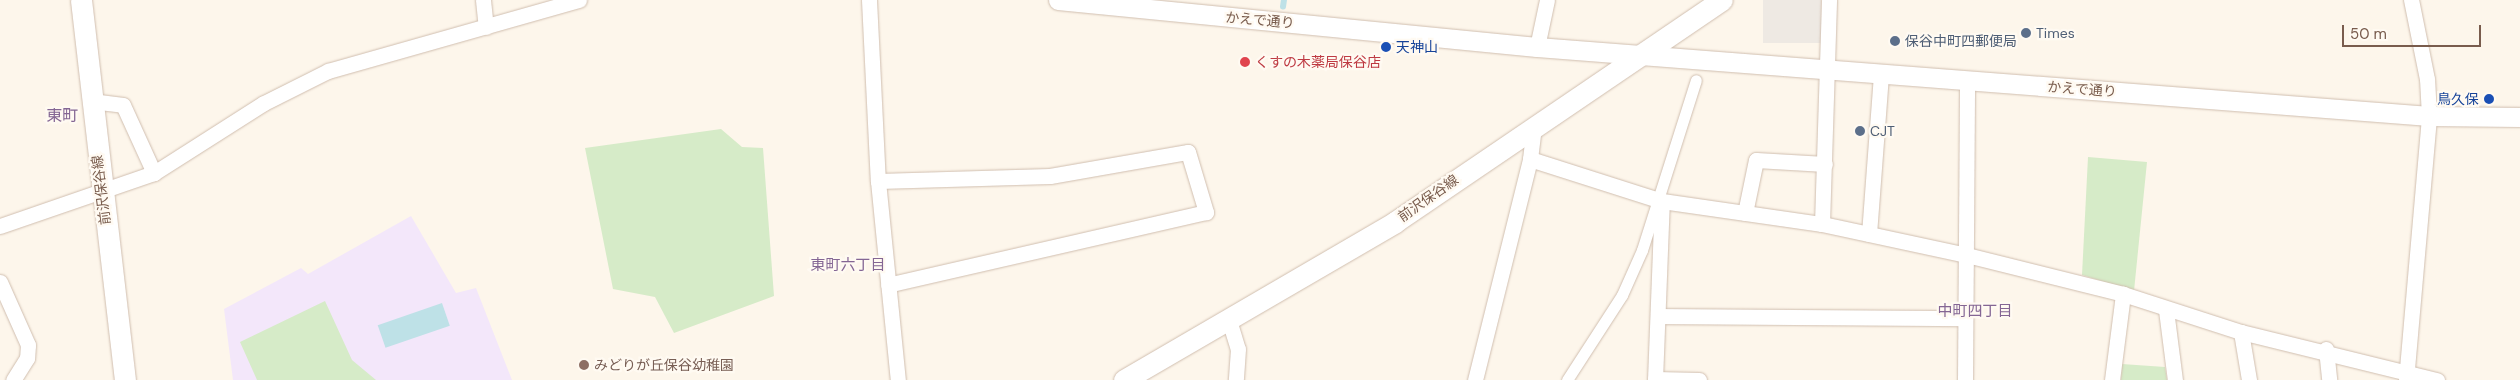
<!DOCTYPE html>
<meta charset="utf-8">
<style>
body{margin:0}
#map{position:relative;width:2520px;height:380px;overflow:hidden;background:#fdf6eb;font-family:"DM Sans","Noto Sans JP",sans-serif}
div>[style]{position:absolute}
.industrial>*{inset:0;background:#eee9e3;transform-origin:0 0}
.education>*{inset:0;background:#f3e7fa}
.green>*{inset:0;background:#d6ebc8}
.water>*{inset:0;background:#bee1e7;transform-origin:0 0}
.stream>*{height:5.5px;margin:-2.75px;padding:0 2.75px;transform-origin:2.75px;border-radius:2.75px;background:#bee1e7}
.roads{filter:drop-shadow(0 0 1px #d0beaf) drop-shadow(0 0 1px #d0beaf)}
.pedestrian>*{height:11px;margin:-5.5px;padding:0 5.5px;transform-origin:5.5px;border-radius:5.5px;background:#fff}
.minor>*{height:15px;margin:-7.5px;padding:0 7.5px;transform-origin:7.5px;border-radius:7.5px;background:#fff}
.tertiary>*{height:19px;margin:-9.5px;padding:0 9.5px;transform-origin:9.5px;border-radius:9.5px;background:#fff}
.secondary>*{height:21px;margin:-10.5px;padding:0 10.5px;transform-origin:10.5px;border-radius:10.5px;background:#fff}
.dots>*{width:14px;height:14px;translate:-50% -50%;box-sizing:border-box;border:2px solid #fffaf2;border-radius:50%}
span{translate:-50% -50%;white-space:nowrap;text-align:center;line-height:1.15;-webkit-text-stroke:4.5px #fffaf2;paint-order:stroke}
.street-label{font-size:14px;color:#795c4d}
.service-label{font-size:14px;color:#4e5e75}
.left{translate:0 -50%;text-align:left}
.transit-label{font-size:14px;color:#164399}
.right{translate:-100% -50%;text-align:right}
.health-label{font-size:14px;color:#be3a42}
.education-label{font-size:14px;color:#785e54}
.neighbourhood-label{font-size:15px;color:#846694}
.quarter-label{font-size:16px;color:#846694}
.scale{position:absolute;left:2342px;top:25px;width:139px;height:22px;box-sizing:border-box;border:2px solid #795c4d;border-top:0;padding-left:6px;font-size:15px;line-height:18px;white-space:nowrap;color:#795c4d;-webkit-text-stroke:4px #fffaf2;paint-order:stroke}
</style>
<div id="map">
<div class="industrial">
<i style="left:1763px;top:0;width:58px;height:43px"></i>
</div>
<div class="education">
<i style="clip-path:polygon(411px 216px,456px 293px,476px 288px,512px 380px,233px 380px,224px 309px,301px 268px,308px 274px)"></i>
</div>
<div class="green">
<i style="clip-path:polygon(721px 129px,742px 147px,763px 148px,774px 296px,674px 333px,655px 297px,613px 289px,585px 148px)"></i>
<i style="clip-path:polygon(2088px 157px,2147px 162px,2134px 291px,2082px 275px)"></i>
<i style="clip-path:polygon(325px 301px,352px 360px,376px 380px,257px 380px,240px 342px)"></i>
<i style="clip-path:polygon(2122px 364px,2165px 367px,2167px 380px,2121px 380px)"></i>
</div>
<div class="water">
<i style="left:442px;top:303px;width:24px;height:68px;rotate:71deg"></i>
</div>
<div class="stream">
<i style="left:1283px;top:7px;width:7px;rotate:-82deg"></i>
</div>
<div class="roads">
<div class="pedestrian">
<i style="left:1567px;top:380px;width:101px;rotate:-57.1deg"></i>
<i style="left:1622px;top:295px;width:49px;rotate:-66deg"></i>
<i style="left:1642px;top:250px;width:178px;rotate:-72.4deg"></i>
</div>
<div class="minor">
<i style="left:483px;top:0;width:27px;rotate:84deg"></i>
<i style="left:869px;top:0;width:181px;rotate:87.2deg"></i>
<i style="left:878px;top:181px;width:200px;rotate:84.3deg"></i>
<i style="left:1537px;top:47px;width:48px;rotate:-78deg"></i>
<i style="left:91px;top:101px;width:32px;rotate:7deg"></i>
<i style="left:123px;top:105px;width:75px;rotate:65.5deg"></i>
<i style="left:1530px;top:159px;width:139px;rotate:17.7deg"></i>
<i style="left:1662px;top:201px;width:162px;rotate:8.2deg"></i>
<i style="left:1822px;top:224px;width:148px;rotate:12.1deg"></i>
<i style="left:1967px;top:255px;width:161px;rotate:14deg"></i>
<i style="left:2123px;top:294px;width:124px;rotate:17.9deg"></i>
<i style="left:2241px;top:332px;width:202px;rotate:13.8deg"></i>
<i style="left:878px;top:181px;width:172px;rotate:-1.7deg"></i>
<i style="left:1050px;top:176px;width:140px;rotate:-9.9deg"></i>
<i style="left:1188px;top:152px;width:63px;rotate:73.3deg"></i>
<i style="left:1206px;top:212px;width:326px;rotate:167.1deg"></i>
<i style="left:1745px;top:213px;width:54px;rotate:-78.3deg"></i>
<i style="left:1756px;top:160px;width:69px;rotate:3.3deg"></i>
<i style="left:1822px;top:224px;width:224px;rotate:-88.2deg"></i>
<i style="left:0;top:226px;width:163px;rotate:-19deg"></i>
<i style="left:154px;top:173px;width:130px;rotate:-32.5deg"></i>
<i style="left:264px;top:103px;width:72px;rotate:-26.6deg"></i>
<i style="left:328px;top:71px;width:261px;rotate:-15.8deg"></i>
<i style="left:1869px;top:234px;width:160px;rotate:-85.7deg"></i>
<i style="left:0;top:282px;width:69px;rotate:66deg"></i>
<i style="left:28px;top:345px;width:13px;rotate:94deg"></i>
<i style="left:27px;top:358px;width:26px;rotate:122deg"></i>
<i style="left:2166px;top:310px;width:71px;rotate:82.7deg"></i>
<i style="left:1659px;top:316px;width:306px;rotate:0.4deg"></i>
<i style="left:1229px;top:320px;width:30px;rotate:73deg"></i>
<i style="left:1238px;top:349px;width:31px;rotate:94deg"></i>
<i style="left:2241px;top:332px;width:49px;rotate:80.5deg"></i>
<i style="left:2326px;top:349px;width:31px;rotate:84deg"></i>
<i style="left:1655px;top:379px;width:44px;rotate:1.3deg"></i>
<i style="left:1475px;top:380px;width:228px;rotate:-76deg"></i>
<i style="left:1530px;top:159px;width:34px;rotate:-83deg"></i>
<i style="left:1655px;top:380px;width:179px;rotate:-87.8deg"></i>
<i style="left:1965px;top:380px;width:300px;rotate:-89.6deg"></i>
<i style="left:2112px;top:380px;width:87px;rotate:-82.7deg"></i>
<i style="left:2406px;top:380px;width:265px;rotate:-85deg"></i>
<i style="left:2429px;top:116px;width:37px;rotate:-93deg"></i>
<i style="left:2427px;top:79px;width:81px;rotate:-101.4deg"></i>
</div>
<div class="tertiary">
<i style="left:1058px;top:0;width:481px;rotate:5.6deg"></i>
<i style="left:1537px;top:47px;width:895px;rotate:4.42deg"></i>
<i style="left:2429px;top:116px;width:91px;rotate:0.6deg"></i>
</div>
<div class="secondary">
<i style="left:81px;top:0;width:383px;rotate:83.4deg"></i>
<i style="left:1124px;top:380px;width:314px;rotate:-30.2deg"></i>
<i style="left:1395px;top:222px;width:395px;rotate:-34.2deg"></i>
</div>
</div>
<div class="dots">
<i style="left:2026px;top:33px;background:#5c6f8a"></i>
<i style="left:1895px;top:41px;background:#5c6f8a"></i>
<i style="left:1386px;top:47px;background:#1a4fb4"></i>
<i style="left:1245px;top:62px;background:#e0444e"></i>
<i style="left:2489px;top:99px;background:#1a4fb4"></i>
<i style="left:1860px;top:131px;background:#5c6f8a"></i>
<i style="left:584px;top:365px;background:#8d6e63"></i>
</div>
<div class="street-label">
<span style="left:1260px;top:20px;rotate:5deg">かえで通り</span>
<span style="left:2082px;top:89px;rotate:4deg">かえで通り</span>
<span style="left:101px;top:190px;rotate:-97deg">前沢保谷線</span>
<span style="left:1428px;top:198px;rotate:-35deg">前沢保谷線</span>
</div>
<div class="service-label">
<span class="left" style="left:2036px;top:33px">Times</span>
<span class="left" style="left:1905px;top:41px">保谷中町四郵便局</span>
<span class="left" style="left:1870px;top:131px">CJT</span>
</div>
<div class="transit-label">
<span class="left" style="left:1396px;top:47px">天神山</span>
<span class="right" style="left:2479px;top:99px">鳥久保</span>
</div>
<div class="health-label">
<span class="left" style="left:1255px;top:62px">くすの木薬局保谷店</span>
</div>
<div class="education-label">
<span class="left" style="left:594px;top:365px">みどりが丘保谷幼稚園</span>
</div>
<div class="neighbourhood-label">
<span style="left:848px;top:266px">東町六丁目</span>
<span style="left:1975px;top:312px">中町四丁目</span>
</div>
<div class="quarter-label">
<span style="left:62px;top:116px">東町</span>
</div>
<div class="scale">50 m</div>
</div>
